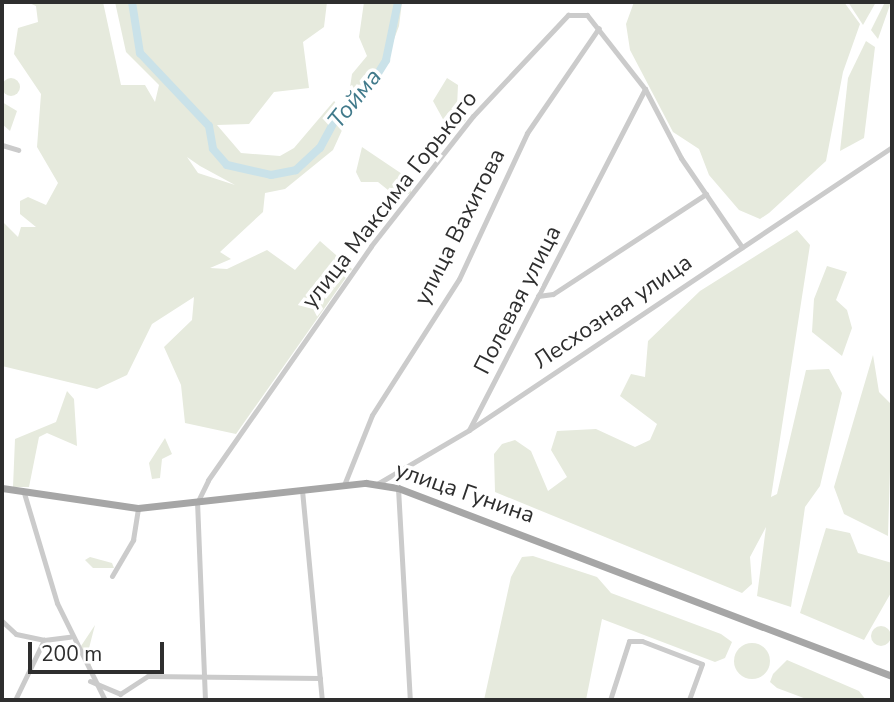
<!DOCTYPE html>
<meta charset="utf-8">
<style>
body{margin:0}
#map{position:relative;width:894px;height:702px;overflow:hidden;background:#fff;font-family:"Nunito Sans",sans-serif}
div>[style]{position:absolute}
.green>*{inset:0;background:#e6eadd}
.round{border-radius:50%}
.river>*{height:8px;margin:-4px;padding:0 4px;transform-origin:4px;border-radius:4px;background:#cae2e9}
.minor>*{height:5px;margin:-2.5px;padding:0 2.5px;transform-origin:2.5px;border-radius:2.5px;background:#cbcbcb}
.major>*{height:7px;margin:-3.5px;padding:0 3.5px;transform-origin:3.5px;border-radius:3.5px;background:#a6a6a6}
span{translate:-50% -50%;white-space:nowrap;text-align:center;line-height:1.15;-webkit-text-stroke:7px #fff;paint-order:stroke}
.street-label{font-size:23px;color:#2e2e2e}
.water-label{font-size:24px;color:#417a8b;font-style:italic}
.frame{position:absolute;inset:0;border:4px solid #2e2e2e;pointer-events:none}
.scale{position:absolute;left:28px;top:642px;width:136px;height:32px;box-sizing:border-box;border:4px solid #2e2e2e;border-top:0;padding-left:9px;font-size:21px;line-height:24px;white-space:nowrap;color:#2e2e2e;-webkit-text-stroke:5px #fff;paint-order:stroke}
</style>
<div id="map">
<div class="green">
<i style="clip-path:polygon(evenodd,27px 2px,103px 2px,121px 85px,145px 85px,155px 102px,159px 85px,126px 52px,115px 2px,327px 2px,324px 27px,303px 42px,309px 88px,274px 92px,249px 124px,217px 125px,241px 153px,280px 156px,294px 148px,334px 101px,349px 115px,333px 150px,285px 189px,265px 193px,263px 212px,220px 252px,231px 259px,210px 268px,227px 269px,267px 250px,295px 270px,320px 241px,352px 269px,236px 434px,185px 423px,181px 385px,164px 347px,192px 320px,194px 297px,152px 324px,127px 375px,97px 389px,2px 366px,2px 221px,18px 237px,21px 227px,36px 227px,20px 214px,20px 201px,28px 197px,46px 205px,58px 183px,37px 147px,41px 94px,14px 54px,18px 28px,38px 22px,36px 6px,27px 2px,187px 157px,200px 166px,235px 185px,198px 173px,187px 157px)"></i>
<i style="clip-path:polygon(364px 2px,402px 2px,399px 26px,382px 71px,348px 101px,352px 74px,367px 56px,359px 37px)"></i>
<i style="clip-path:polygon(634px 2px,844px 2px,860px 24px,843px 72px,826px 161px,769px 213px,760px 219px,739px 210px,709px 175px,699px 149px,673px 132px,630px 50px,626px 24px)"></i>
<i style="clip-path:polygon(848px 2px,876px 2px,863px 25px)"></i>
<i style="clip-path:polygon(885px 2px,891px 2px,878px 39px,871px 30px)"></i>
<i style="clip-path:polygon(866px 41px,875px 47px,864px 138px,840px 151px,848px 78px)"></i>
<i style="clip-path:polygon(447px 78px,458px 85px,457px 107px,466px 120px,460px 126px,444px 121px,433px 101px)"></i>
<i class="round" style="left:2px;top:78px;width:18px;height:18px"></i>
<i style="clip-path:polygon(2px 102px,17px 111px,10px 131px,2px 124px)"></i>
<i style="clip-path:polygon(362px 147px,411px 180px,411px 193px,398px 198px,378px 182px,361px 182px,356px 172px)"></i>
<i style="clip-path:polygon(797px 230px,810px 245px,771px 497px,777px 494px,806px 370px,829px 369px,842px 393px,820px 486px,805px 507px,791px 607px,757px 596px,766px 527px,750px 557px,752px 584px,742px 593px,495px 492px,494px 454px,502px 444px,515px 440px,531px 451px,548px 491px,567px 477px,551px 450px,557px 431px,596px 429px,635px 447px,650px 440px,657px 424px,620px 396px,631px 374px,645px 377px,648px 341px,700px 291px)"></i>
<i style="clip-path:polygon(827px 266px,847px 272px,836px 300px,847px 310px,852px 328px,842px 356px,812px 332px,814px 299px)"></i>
<i style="clip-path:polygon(873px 355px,879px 392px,892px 405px,888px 536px,844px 514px,834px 487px)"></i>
<i style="clip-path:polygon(67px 391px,74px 399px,77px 446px,47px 433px,39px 437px,29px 487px,13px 487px,15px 439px,56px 422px)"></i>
<i style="clip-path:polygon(165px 438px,172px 454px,162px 459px,160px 478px,152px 479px,149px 463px)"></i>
<i style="clip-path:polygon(826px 528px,850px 533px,858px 553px,892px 563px,892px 591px,864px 640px,800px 613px)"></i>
<i style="clip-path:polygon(533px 556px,597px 577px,611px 593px,721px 634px,732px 642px,725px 658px,715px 662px,602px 619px,586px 700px,484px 700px,511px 577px,522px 557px)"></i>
<i style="clip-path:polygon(90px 557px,112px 563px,114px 568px,93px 568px,85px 560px)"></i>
<i style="clip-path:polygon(95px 625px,88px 652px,93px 674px,81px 646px)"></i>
<i class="round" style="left:871px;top:626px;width:20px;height:20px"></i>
<i class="round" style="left:734px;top:643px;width:36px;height:36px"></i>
<i style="clip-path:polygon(787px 660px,859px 691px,866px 700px,809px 700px,777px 688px,770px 682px,773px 674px)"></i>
</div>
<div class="river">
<i style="left:132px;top:2px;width:52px;rotate:81.1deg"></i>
<i style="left:140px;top:53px;width:100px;rotate:46.6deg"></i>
<i style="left:209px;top:126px;width:23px;rotate:80deg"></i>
<i style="left:213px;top:149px;width:21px;rotate:49deg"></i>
<i style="left:227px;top:165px;width:45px;rotate:12.8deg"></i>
<i style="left:271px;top:175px;width:25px;rotate:-11deg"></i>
<i style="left:296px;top:170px;width:33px;rotate:-43deg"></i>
<i style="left:320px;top:148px;width:44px;rotate:-61.7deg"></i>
<i style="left:341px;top:109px;width:32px;rotate:-35deg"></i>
<i style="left:367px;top:91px;width:36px;rotate:-58deg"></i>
<i style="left:386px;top:60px;width:59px;rotate:-78.3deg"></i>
</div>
<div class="minor">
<i style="left:2px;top:145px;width:17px;rotate:17deg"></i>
<i style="left:538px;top:296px;width:15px;rotate:-8deg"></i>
<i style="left:553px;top:294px;width:183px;rotate:-33.2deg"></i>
<i style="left:469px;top:430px;width:509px;rotate:-33.78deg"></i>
<i style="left:377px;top:484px;width:107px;rotate:-30.4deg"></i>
<i style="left:469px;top:430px;width:384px;rotate:-62.7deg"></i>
<i style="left:344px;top:485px;width:75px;rotate:-68.2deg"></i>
<i style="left:372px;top:415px;width:161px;rotate:-57.4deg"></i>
<i style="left:459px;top:279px;width:161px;rotate:-65deg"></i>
<i style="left:527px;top:133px;width:127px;rotate:-55.6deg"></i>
<i style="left:398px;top:488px;width:212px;rotate:86.8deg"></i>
<i style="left:302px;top:490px;width:211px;rotate:84.6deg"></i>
<i style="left:24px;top:493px;width:115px;rotate:73.3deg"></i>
<i style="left:57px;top:603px;width:108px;rotate:63.7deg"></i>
<i style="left:112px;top:576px;width:42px;rotate:-59.7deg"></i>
<i style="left:133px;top:540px;width:32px;rotate:-81deg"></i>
<i style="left:2px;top:621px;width:19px;rotate:43deg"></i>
<i style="left:16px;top:634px;width:29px;rotate:12deg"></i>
<i style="left:44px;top:640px;width:26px;rotate:-7deg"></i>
<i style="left:90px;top:681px;width:33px;rotate:23deg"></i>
<i style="left:120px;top:694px;width:33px;rotate:-33deg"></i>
<i style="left:148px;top:676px;width:172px;rotate:0.7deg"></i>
<i style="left:15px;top:700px;width:67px;rotate:-64.2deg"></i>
<i style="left:205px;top:700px;width:197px;rotate:-92.3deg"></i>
<i style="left:197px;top:503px;width:25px;rotate:-64deg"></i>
<i style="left:208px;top:480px;width:285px;rotate:-55.1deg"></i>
<i style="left:371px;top:246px;width:165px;rotate:-51.9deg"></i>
<i style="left:473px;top:116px;width:139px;rotate:-46.8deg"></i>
<i style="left:568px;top:15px;width:19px"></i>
<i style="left:587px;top:15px;width:94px;rotate:51.9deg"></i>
<i style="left:645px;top:89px;width:78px;rotate:62.4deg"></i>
<i style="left:681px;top:158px;width:108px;rotate:55.6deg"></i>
<i style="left:610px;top:700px;width:62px;rotate:-72.1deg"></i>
<i style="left:629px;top:641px;width:13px"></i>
<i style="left:642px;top:641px;width:64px;rotate:21deg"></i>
<i style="left:702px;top:664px;width:38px;rotate:110deg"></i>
</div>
<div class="major">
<i style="left:2px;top:488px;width:137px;rotate:8.4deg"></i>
<i style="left:138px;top:508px;width:229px;rotate:-6.3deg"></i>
<i style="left:366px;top:483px;width:32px;rotate:9deg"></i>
<i style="left:398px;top:488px;width:529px;rotate:20.84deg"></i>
</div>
<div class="street-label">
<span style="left:390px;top:200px;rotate:-52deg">улица Максима Горького</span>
<span style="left:460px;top:227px;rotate:-63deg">улица Вахитова</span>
<span style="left:518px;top:300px;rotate:-63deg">Полевая улица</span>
<span style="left:613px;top:312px;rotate:-34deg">Лесхозная улица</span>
<span style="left:465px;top:493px;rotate:19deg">улица Гунина</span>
</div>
<div class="water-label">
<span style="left:355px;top:99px;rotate:-51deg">Тойма</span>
</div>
<div class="frame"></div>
<div class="scale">200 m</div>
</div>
